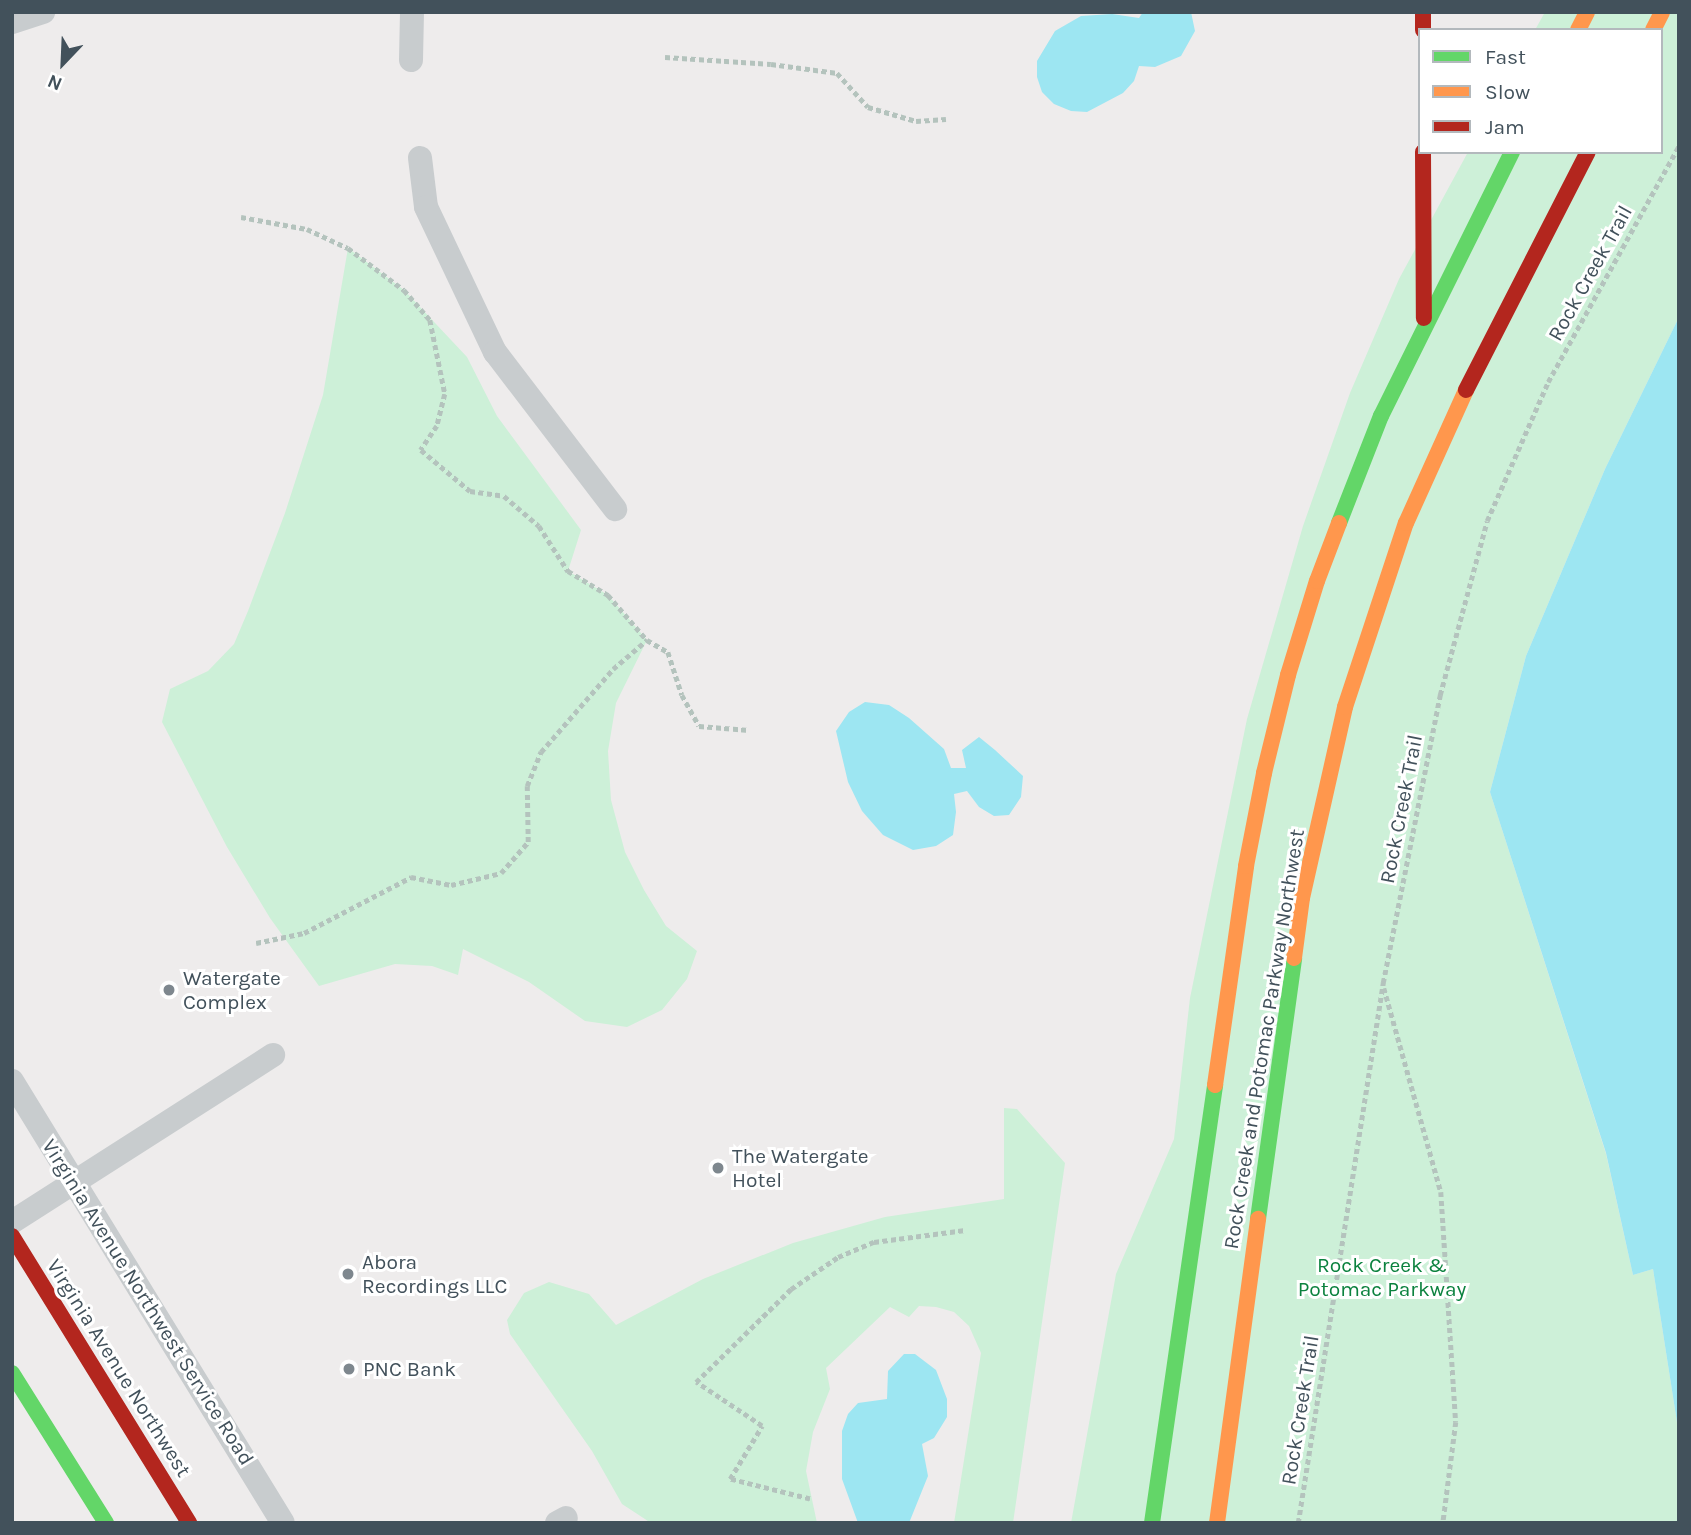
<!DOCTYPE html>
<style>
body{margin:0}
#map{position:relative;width:1691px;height:1535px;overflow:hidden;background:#eeecec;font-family:Karla,sans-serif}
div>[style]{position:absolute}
.green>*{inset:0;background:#cdf0d8}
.water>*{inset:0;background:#9de6f2}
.path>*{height:4.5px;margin-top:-2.25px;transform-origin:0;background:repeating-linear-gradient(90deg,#b4c3bd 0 5px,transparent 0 8.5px)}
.lane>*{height:24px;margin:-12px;padding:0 12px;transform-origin:12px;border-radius:12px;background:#c8ccce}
.fast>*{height:16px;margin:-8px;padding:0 8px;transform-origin:8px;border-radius:8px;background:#63d668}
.slow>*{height:16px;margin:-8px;padding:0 8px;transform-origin:8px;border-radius:8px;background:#ff974d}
.jam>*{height:16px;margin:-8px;padding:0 8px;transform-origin:8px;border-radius:8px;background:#b3261e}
.dots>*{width:19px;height:19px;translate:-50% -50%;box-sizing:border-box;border:4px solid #fff;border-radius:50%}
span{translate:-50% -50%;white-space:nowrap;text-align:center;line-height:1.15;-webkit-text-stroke:6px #fff;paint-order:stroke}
.street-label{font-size:21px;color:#42515b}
.poi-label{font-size:21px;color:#42515b}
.left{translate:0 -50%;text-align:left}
.park-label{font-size:21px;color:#0c823f}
.frame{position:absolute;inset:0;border:14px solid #42515b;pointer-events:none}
.legend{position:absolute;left:1418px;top:28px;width:245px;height:126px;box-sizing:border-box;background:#fff;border:2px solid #b3b9bd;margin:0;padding:9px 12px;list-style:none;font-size:21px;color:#42515b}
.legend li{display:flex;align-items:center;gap:14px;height:35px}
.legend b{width:35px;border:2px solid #b3b9bd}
.north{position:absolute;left:28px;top:28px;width:70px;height:70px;-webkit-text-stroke:5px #fff;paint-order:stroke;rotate:203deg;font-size:19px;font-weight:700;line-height:28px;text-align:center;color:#42515b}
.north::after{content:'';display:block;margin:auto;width:24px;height:32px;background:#42515b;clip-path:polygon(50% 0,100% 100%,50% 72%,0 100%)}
</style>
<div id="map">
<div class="green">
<i style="clip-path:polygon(1545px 12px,1679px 12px,1679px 317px,1605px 469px,1526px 656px,1490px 792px,1606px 1154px,1633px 1275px,1653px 1269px,1679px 1435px,1679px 1523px,1071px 1523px,1116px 1274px,1174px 1139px,1190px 998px,1247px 719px,1303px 526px,1350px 393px,1399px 279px,1468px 152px,1661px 152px,1661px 30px,1535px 30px)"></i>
<i style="clip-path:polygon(348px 248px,404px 290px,467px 357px,497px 416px,581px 530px,568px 571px,608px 595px,647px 640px,616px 703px,608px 751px,611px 800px,625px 852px,644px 890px,666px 926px,697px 951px,687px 979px,662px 1010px,627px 1027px,585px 1021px,529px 982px,463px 949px,458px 975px,432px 966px,395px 964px,319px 986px,270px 918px,227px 847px,162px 722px,170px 689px,208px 671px,234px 644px,248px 611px,285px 513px,323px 395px)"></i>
<i style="clip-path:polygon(1004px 1108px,1017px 1109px,1065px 1163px,1013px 1523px,954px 1523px,981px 1353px,969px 1326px,954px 1312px,936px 1307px,919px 1306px,909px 1317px,890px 1307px,826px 1368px,830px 1389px,813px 1432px,806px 1471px,817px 1523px,651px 1523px,622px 1504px,592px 1451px,510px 1334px,507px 1320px,524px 1293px,549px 1282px,589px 1294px,616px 1325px,703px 1279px,793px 1243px,885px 1217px,1004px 1199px)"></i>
</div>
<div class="water">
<i style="clip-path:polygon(1143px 12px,1191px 12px,1195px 31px,1181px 56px,1155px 67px,1139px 66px,1134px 81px,1123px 93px,1087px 112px,1071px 111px,1054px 104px,1042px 92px,1037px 77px,1037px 61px,1055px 31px,1081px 16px,1112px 14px,1139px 18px)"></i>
<i style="clip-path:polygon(1679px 317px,1679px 1435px,1653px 1269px,1633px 1275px,1606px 1153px,1490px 792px,1526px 656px,1605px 469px)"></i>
<i style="clip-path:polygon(865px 702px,889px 705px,909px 718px,944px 749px,951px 768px,966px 768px,962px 750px,979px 737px,995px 750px,1023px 776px,1021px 797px,1009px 815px,994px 816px,979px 807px,967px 791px,954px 794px,956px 812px,953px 835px,936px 846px,913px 850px,883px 835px,862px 811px,848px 782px,836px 731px,849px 712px)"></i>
<i style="clip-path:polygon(904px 1354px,915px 1354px,936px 1370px,947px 1399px,947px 1417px,934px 1438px,922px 1444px,928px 1476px,909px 1523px,858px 1523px,842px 1479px,842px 1431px,848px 1414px,858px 1403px,887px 1399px,888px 1371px)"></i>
</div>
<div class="path">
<i style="left:665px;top:57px;width:106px;rotate:3.8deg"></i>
<i style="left:771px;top:64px;width:67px;rotate:7.8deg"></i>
<i style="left:837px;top:73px;width:46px;rotate:47.6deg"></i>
<i style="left:868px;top:107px;width:50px;rotate:16.3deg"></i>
<i style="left:916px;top:121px;width:30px;rotate:-4deg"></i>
<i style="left:241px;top:217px;width:67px;rotate:10.3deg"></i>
<i style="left:307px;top:229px;width:45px;rotate:24.9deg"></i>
<i style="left:348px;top:248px;width:70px;rotate:36.9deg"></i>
<i style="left:404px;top:290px;width:40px;rotate:49deg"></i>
<i style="left:430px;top:320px;width:76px;rotate:78.5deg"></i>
<i style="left:445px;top:394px;width:33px;rotate:104deg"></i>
<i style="left:437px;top:426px;width:29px;rotate:124deg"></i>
<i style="left:421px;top:450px;width:64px;rotate:39.9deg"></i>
<i style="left:470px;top:491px;width:34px;rotate:8deg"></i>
<i style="left:504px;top:496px;width:46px;rotate:40.6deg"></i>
<i style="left:539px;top:526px;width:54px;rotate:57.2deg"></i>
<i style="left:568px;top:571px;width:47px;rotate:31deg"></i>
<i style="left:608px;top:595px;width:60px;rotate:49.1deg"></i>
<i style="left:256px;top:943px;width:49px;rotate:-11.8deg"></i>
<i style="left:304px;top:933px;width:121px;rotate:-27.6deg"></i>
<i style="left:411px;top:877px;width:41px;rotate:11.3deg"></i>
<i style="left:451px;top:885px;width:51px;rotate:-13.5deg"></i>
<i style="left:501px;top:873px;width:41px;rotate:-48.9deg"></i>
<i style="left:528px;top:842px;width:56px;rotate:-91deg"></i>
<i style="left:527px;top:786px;width:37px;rotate:-68deg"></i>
<i style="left:541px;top:752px;width:110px;rotate:-49.1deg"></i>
<i style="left:613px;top:669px;width:45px;rotate:-40.5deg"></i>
<i style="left:647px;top:640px;width:24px;rotate:30deg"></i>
<i style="left:668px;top:652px;width:45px;rotate:72deg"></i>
<i style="left:682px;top:695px;width:35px;rotate:61deg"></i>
<i style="left:699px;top:726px;width:50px;rotate:4.6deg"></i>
<i style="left:1384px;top:988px;width:212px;rotate:74.4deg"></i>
<i style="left:1441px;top:1192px;width:230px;rotate:86.3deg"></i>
<i style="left:1456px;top:1422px;width:102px;rotate:97.3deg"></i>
<i style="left:810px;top:1499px;width:82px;rotate:-166deg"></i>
<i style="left:730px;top:1479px;width:62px;rotate:-58.9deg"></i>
<i style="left:762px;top:1426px;width:79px;rotate:-146.3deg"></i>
<i style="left:696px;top:1382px;width:133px;rotate:-44.4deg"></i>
<i style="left:791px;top:1289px;width:57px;rotate:-34.2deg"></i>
<i style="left:838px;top:1257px;width:39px;rotate:-23deg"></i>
<i style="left:874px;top:1242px;width:92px;rotate:-7.5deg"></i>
<i style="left:1298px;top:1523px;width:547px;rotate:-81.05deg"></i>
<i style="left:1383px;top:983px;width:294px;rotate:-78.8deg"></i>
<i style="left:1440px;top:695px;width:180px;rotate:-74.9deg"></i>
<i style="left:1487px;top:521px;width:152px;rotate:-66.3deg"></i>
<i style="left:1548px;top:382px;width:270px;rotate:-61deg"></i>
</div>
<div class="lane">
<i style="left:12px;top:22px;width:33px;rotate:-18deg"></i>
<i style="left:411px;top:60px;width:48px;rotate:-88.8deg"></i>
<i style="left:420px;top:158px;width:49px;rotate:83deg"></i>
<i style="left:426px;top:207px;width:161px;rotate:64.6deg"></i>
<i style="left:495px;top:352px;width:198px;rotate:52.6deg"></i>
<i style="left:12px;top:1081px;width:518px;rotate:58.49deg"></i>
<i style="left:12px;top:1222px;width:310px;rotate:-32.6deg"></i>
<i style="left:557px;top:1523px;width:10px;rotate:-29deg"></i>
</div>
<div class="fast">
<i style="left:1339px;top:523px;width:115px;rotate:-68.6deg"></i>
<i style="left:1381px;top:416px;width:295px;rotate:-63.6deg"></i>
<i style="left:1258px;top:1219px;width:263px;rotate:-82.1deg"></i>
<i style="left:12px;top:1373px;width:177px;rotate:57.9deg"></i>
<i style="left:1152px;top:1523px;width:443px;rotate:-81.8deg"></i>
</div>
<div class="slow">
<i style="left:1578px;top:30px;width:20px;rotate:-63deg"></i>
<i style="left:1653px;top:30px;width:20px;rotate:-63deg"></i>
<i style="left:1294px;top:958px;width:61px;rotate:-82.4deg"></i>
<i style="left:1302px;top:898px;width:196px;rotate:-77.3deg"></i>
<i style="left:1345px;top:707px;width:194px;rotate:-71.7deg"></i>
<i style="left:1406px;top:523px;width:146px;rotate:-65.7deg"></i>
<i style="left:1215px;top:1085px;width:221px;rotate:-81.9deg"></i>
<i style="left:1246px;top:866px;width:95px;rotate:-79deg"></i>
<i style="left:1264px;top:773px;width:101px;rotate:-76.2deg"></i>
<i style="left:1288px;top:675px;width:98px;rotate:-72.9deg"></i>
<i style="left:1317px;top:581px;width:62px;rotate:-69.2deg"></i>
<i style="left:1217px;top:1523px;width:307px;rotate:-82.3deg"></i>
</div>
<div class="jam">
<i style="left:1423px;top:12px;width:18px;rotate:90deg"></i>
<i style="left:1423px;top:152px;width:166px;rotate:89.7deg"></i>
<i style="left:1466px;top:390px;width:267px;rotate:-62.9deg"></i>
<i style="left:12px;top:1236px;width:337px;rotate:58.3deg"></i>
</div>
<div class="dots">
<i style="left:169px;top:990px;background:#7e878e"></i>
<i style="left:718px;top:1168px;background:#7e878e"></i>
<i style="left:348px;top:1274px;background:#7e878e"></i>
<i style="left:349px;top:1369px;background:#7e878e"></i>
</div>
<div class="street-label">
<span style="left:1590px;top:273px;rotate:-61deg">Rock Creek Trail</span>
<span style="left:1401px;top:809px;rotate:-79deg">Rock Creek Trail</span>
<span style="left:1264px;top:1039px;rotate:-81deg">Rock Creek and Potomac Parkway Northwest</span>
<span style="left:148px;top:1302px;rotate:58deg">Virginia Avenue Northwest Service Road</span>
<span style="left:119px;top:1368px;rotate:58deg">Virginia Avenue Northwest</span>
<span style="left:1300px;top:1410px;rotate:-81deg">Rock Creek Trail</span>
</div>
<div class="poi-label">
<span class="left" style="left:183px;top:990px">Watergate<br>Complex</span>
<span class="left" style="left:732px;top:1168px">The Watergate<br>Hotel</span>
<span class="left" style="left:362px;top:1274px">Abora<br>Recordings LLC</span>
<span class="left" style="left:363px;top:1369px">PNC Bank</span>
</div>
<div class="park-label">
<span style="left:1382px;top:1277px">Rock Creek &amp;<br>Potomac Parkway</span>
</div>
<div class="frame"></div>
<ul class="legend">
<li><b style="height:9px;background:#63d668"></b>Fast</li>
<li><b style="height:9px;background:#ff974d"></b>Slow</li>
<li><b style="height:9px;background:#b3261e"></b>Jam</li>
</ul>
<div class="north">N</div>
</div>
